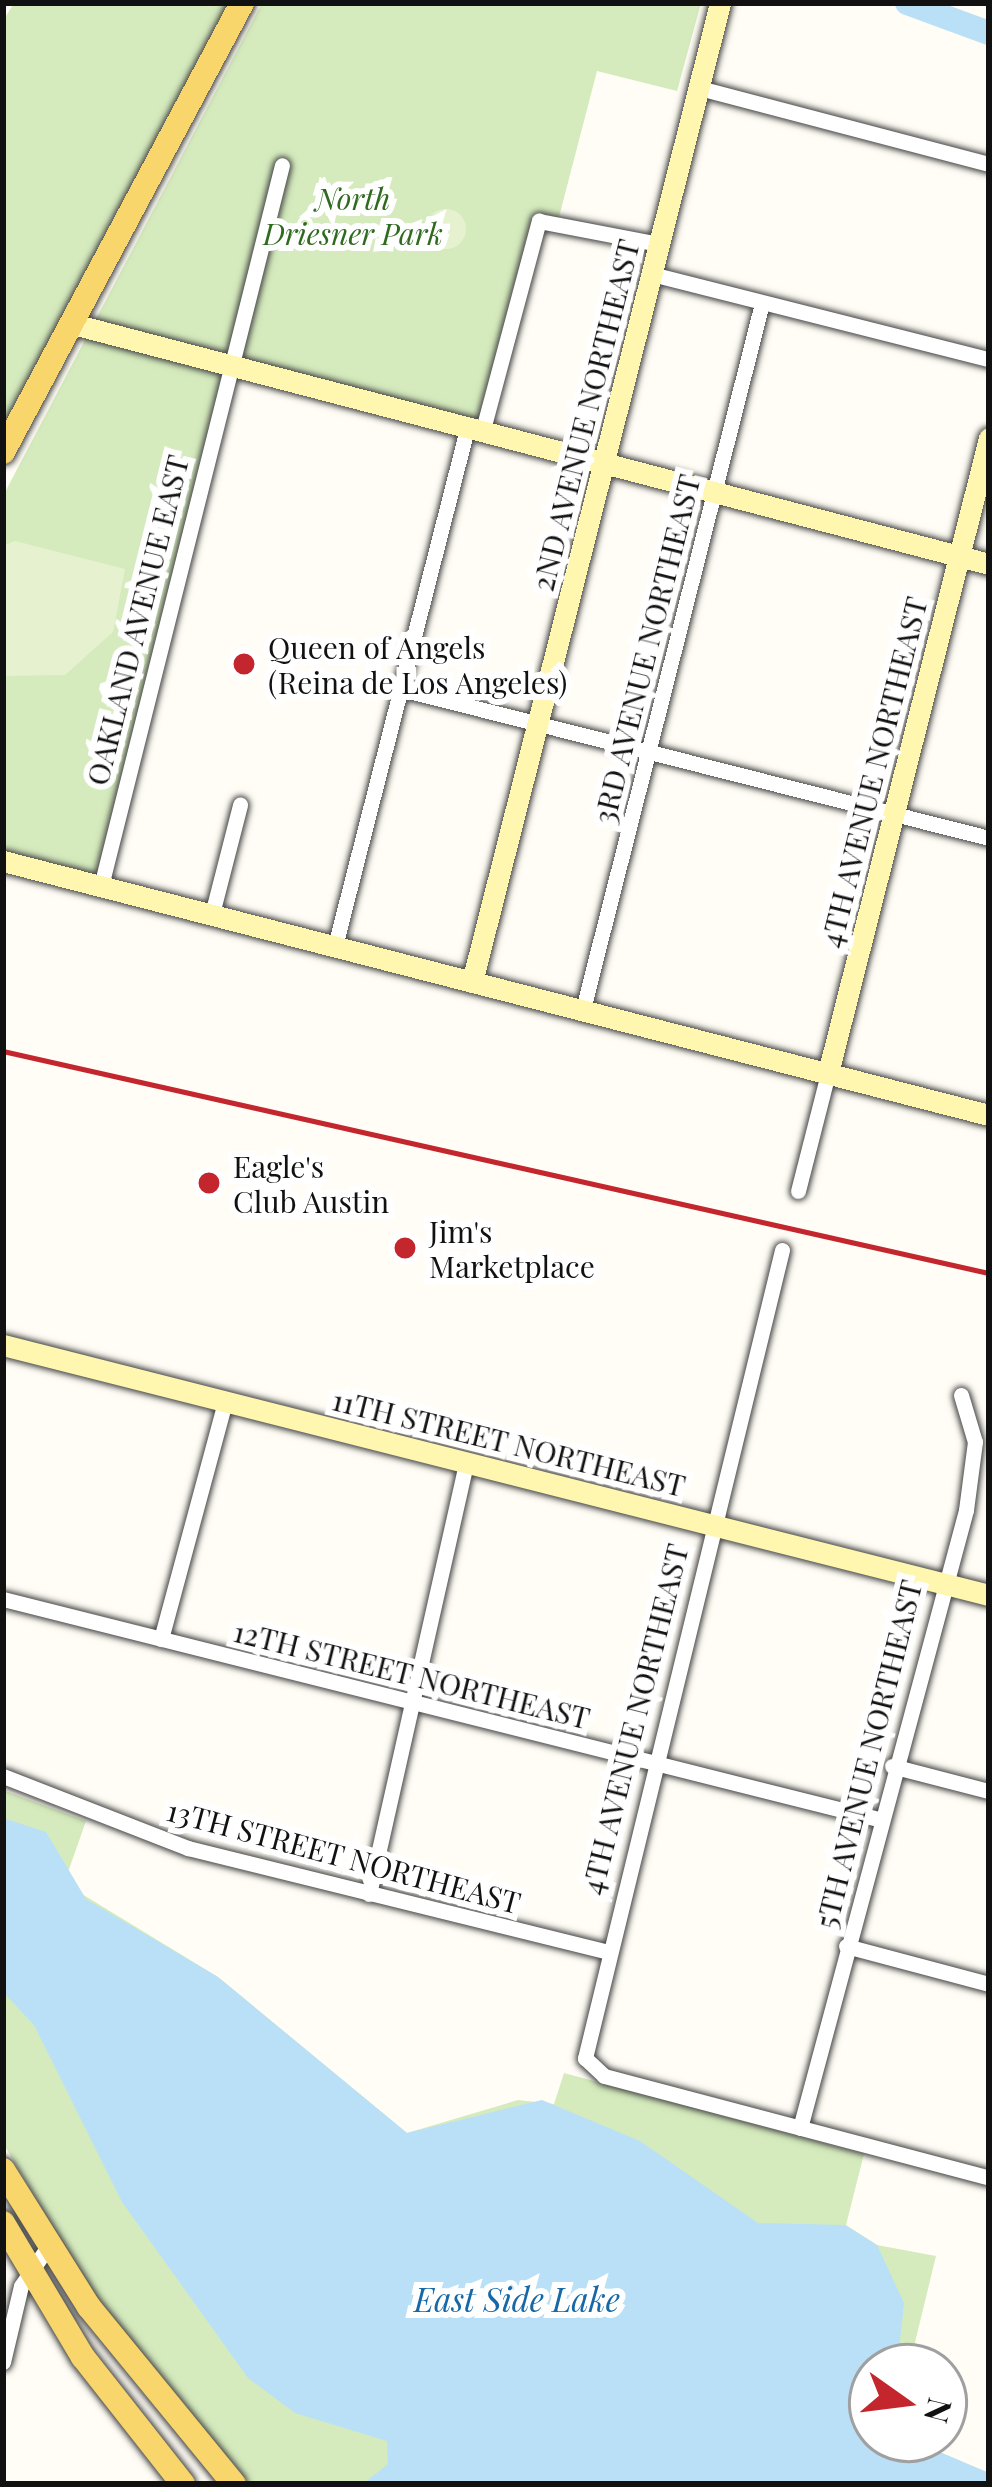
<!DOCTYPE html>
<style>
body{margin:0}
#map{position:relative;width:992px;height:2487px;overflow:hidden;background:#fffdf5;font-family:"Playfair Display",serif}
div>[style]{position:absolute}
.green>*{inset:0;background:#d5ebbd}
.pitch>*{inset:0;background:#e6f2cf}
.round{border-radius:50%}
.water>*{inset:0;background:#b9e0f7}
.river>*{height:24px;margin:-12px;padding:0 12px;transform-origin:12px;border-radius:12px;background:#b9e0f7}
.roads{filter:drop-shadow(0 0 3px #444) drop-shadow(0 0 3px #444)}
.street>*{height:15px;margin:-7.5px;padding:0 7.5px;transform-origin:7.5px;border-radius:7.5px;background:#fff}
.secondary>*{height:21px;margin:-10.5px;padding:0 10.5px;transform-origin:10.5px;border-radius:10.5px;background:#fff6b0}
.primary>*{height:24px;margin:-12px;padding:0 12px;transform-origin:12px;border-radius:12px;background:#f9d66b}
.rail>*{height:4.5px;margin:-2.25px;padding:0 2.25px;transform-origin:2.25px;border-radius:2.25px;background:#c4262e}
.dots>*{width:33px;height:33px;translate:-50% -50%;box-sizing:border-box;border:6px solid #fff;border-radius:50%}
span{translate:-50% -50%;white-space:nowrap;text-align:center;line-height:1.15;-webkit-text-stroke:12px #fff;paint-order:stroke}
.park-label{font-size:30px;color:#2f6b1f;font-style:italic}
.street-label{font-size:30px;color:#111}
.poi-label{font-size:30px;color:#111}
.left{translate:0 -50%;text-align:left}
.water-label{font-size:33px;color:#1768a6;font-style:italic}
.frame{position:absolute;inset:0;border:6px solid #111;pointer-events:none}
.north{position:absolute;left:848px;top:2343px;width:120px;height:120px;box-sizing:border-box;background:#fff;border:3px solid #a0a0a0;border-radius:50%;rotate:104deg;font-size:33px;font-weight:700;line-height:48px;text-align:center;color:#111}
.north::after{content:'';display:block;margin:auto;width:42px;height:54px;background:#c4262e;clip-path:polygon(50% 0,100% 100%,50% 72%,0 100%)}
</style>
<div id="map">
<div class="green">
<i style="clip-path:polygon(14px 3px,234px 3px,3px 437px,3px 21px)"></i>
<i style="clip-path:polygon(262px 3px,701px 3px,677px 91px,597px 71px,559px 217px,539px 221px,482px 433px,231px 369px,101px 886px,3px 861px,3px 496px)"></i>
<i style="clip-path:polygon(3px 1790px,86px 1821px,67px 1875px,77px 1891px,218px 1977px,407px 2133px,518px 2100px,554px 2104px,564px 2073px,864px 2154px,846px 2225px,877px 2245px,936px 2256px,909px 2367px,872px 2367px,872px 2439px,909px 2439px,989px 2473px,989px 2484px,250px 2484px,90px 2290px,3px 2143px)"></i>
</div>
<div class="pitch">
<i class="round" style="left:426px;top:209px;width:40px;height:40px"></i>
<i style="clip-path:polygon(15px 541px,125px 569px,113px 632px,65px 675px,3px 676px,3px 546px)"></i>
</div>
<div class="water">
<i style="clip-path:polygon(3px 1818px,46px 1832px,86px 1899px,218px 1977px,407px 2133px,542px 2100px,640px 2141px,758px 2223px,845px 2225px,877px 2245px,904px 2303px,897px 2367px,872px 2367px,872px 2439px,909px 2439px,989px 2473px,989px 2484px,363px 2484px,388px 2464px,387px 2441px,295px 2413px,248px 2378px,122px 2202px,34px 2025px,3px 1992px)"></i>
</div>
<div class="river">
<i style="left:907px;top:3px;width:87px;rotate:20.1deg"></i>
</div>
<div class="roads">
<div class="street">
<i style="left:699px;top:88px;width:300px;rotate:14.7deg"></i>
<i style="left:652px;top:274px;width:348px;rotate:14.2deg"></i>
<i style="left:482px;top:433px;width:220px;rotate:-75deg"></i>
<i style="left:539px;top:221px;width:122px;rotate:10.9deg"></i>
<i style="left:401px;top:689px;width:607px;rotate:14.22deg"></i>
<i style="left:101px;top:886px;width:743px;rotate:-75.91deg"></i>
<i style="left:212px;top:914px;width:113px;rotate:-75.6deg"></i>
<i style="left:335px;top:946px;width:534px;rotate:-75.68deg"></i>
<i style="left:583px;top:1009px;width:728px;rotate:-75.77deg"></i>
<i style="left:798px;top:1191px;width:122px;rotate:-75.7deg"></i>
<i style="left:782px;top:1250px;width:832px;rotate:103.7deg"></i>
<i style="left:585px;top:2058px;width:26px;rotate:43deg"></i>
<i style="left:604px;top:2076px;width:398px;rotate:14.8deg"></i>
<i style="left:3px;top:1599px;width:902px;rotate:14.11deg"></i>
<i style="left:161px;top:1639px;width:246px;rotate:-74.9deg"></i>
<i style="left:892px;top:1766px;width:100px;rotate:14.5deg"></i>
<i style="left:3px;top:1776px;width:199px;rotate:21.3deg"></i>
<i style="left:188px;top:1848px;width:432px;rotate:13.9deg"></i>
<i style="left:369px;top:1894px;width:443px;rotate:-77.3deg"></i>
<i style="left:846px;top:1946px;width:148px;rotate:14.9deg"></i>
<i style="left:800px;top:2128px;width:640px;rotate:-74.96deg"></i>
<i style="left:966px;top:1510px;width:69px;rotate:-82.5deg"></i>
<i style="left:975px;top:1442px;width:49px;rotate:-106.6deg"></i>
<i style="left:3px;top:2362px;width:78px;rotate:-76.7deg"></i>
<i style="left:21px;top:2286px;width:46px;rotate:-55.6deg"></i>
</div>
<div class="secondary">
<i style="left:73px;top:324px;width:947px;rotate:14.68deg"></i>
<i style="left:3px;top:861px;width:1018px;rotate:14.45deg"></i>
<i style="left:472px;top:982px;width:1010px;rotate:-75.78deg"></i>
<i style="left:828px;top:1073px;width:655px;rotate:-75.77deg"></i>
<i style="left:3px;top:1345px;width:1017px;rotate:14.23deg"></i>
</div>
<div class="primary">
<i style="left:3px;top:452px;width:509px;rotate:-61.97deg"></i>
<i style="left:3px;top:2170px;width:162px;rotate:57.9deg"></i>
<i style="left:89px;top:2307px;width:229px;rotate:50.7deg"></i>
<i style="left:3px;top:2223px;width:156px;rotate:59.2deg"></i>
<i style="left:83px;top:2357px;width:162px;rotate:51.8deg"></i>
</div>
</div>
<div class="rail">
<i style="left:3px;top:1051px;width:1011px;rotate:12.69deg"></i>
</div>
<div class="dots">
<i style="left:244px;top:664px;background:#c4262e"></i>
<i style="left:209px;top:1183px;background:#c4262e"></i>
<i style="left:405px;top:1248px;background:#c4262e"></i>
</div>
<div class="park-label">
<span style="left:353px;top:215px">North<br>Driesner Park</span>
</div>
<div class="street-label">
<span style="left:585px;top:415px;rotate:-76deg">2ND AVENUE NORTHEAST</span>
<span style="left:137px;top:620px;rotate:-76deg">OAKLAND AVENUE EAST</span>
<span style="left:646px;top:649px;rotate:-76deg">3RD AVENUE NORTHEAST</span>
<span style="left:873px;top:772px;rotate:-76deg">4TH AVENUE NORTHEAST</span>
<span style="left:509px;top:1442px;rotate:14deg">11TH STREET NORTHEAST</span>
<span style="left:412px;top:1674px;rotate:14deg">12TH STREET NORTHEAST</span>
<span style="left:634px;top:1719px;rotate:-76deg">4TH AVENUE NORTHEAST</span>
<span style="left:868px;top:1754px;rotate:-76deg">5TH AVENUE NORTHEAST</span>
<span style="left:344px;top:1856px;rotate:15deg">13TH STREET NORTHEAST</span>
</div>
<div class="poi-label">
<span class="left" style="left:268px;top:664px">Queen of Angels<br>(Reina de Los Angeles)</span>
<span class="left" style="left:233px;top:1183px">Eagle's<br>Club Austin</span>
<span class="left" style="left:429px;top:1248px">Jim's<br>Marketplace</span>
</div>
<div class="water-label">
<span style="left:517px;top:2299px">East Side Lake</span>
</div>
<div class="frame"></div>
<div class="north">N</div>
</div>
